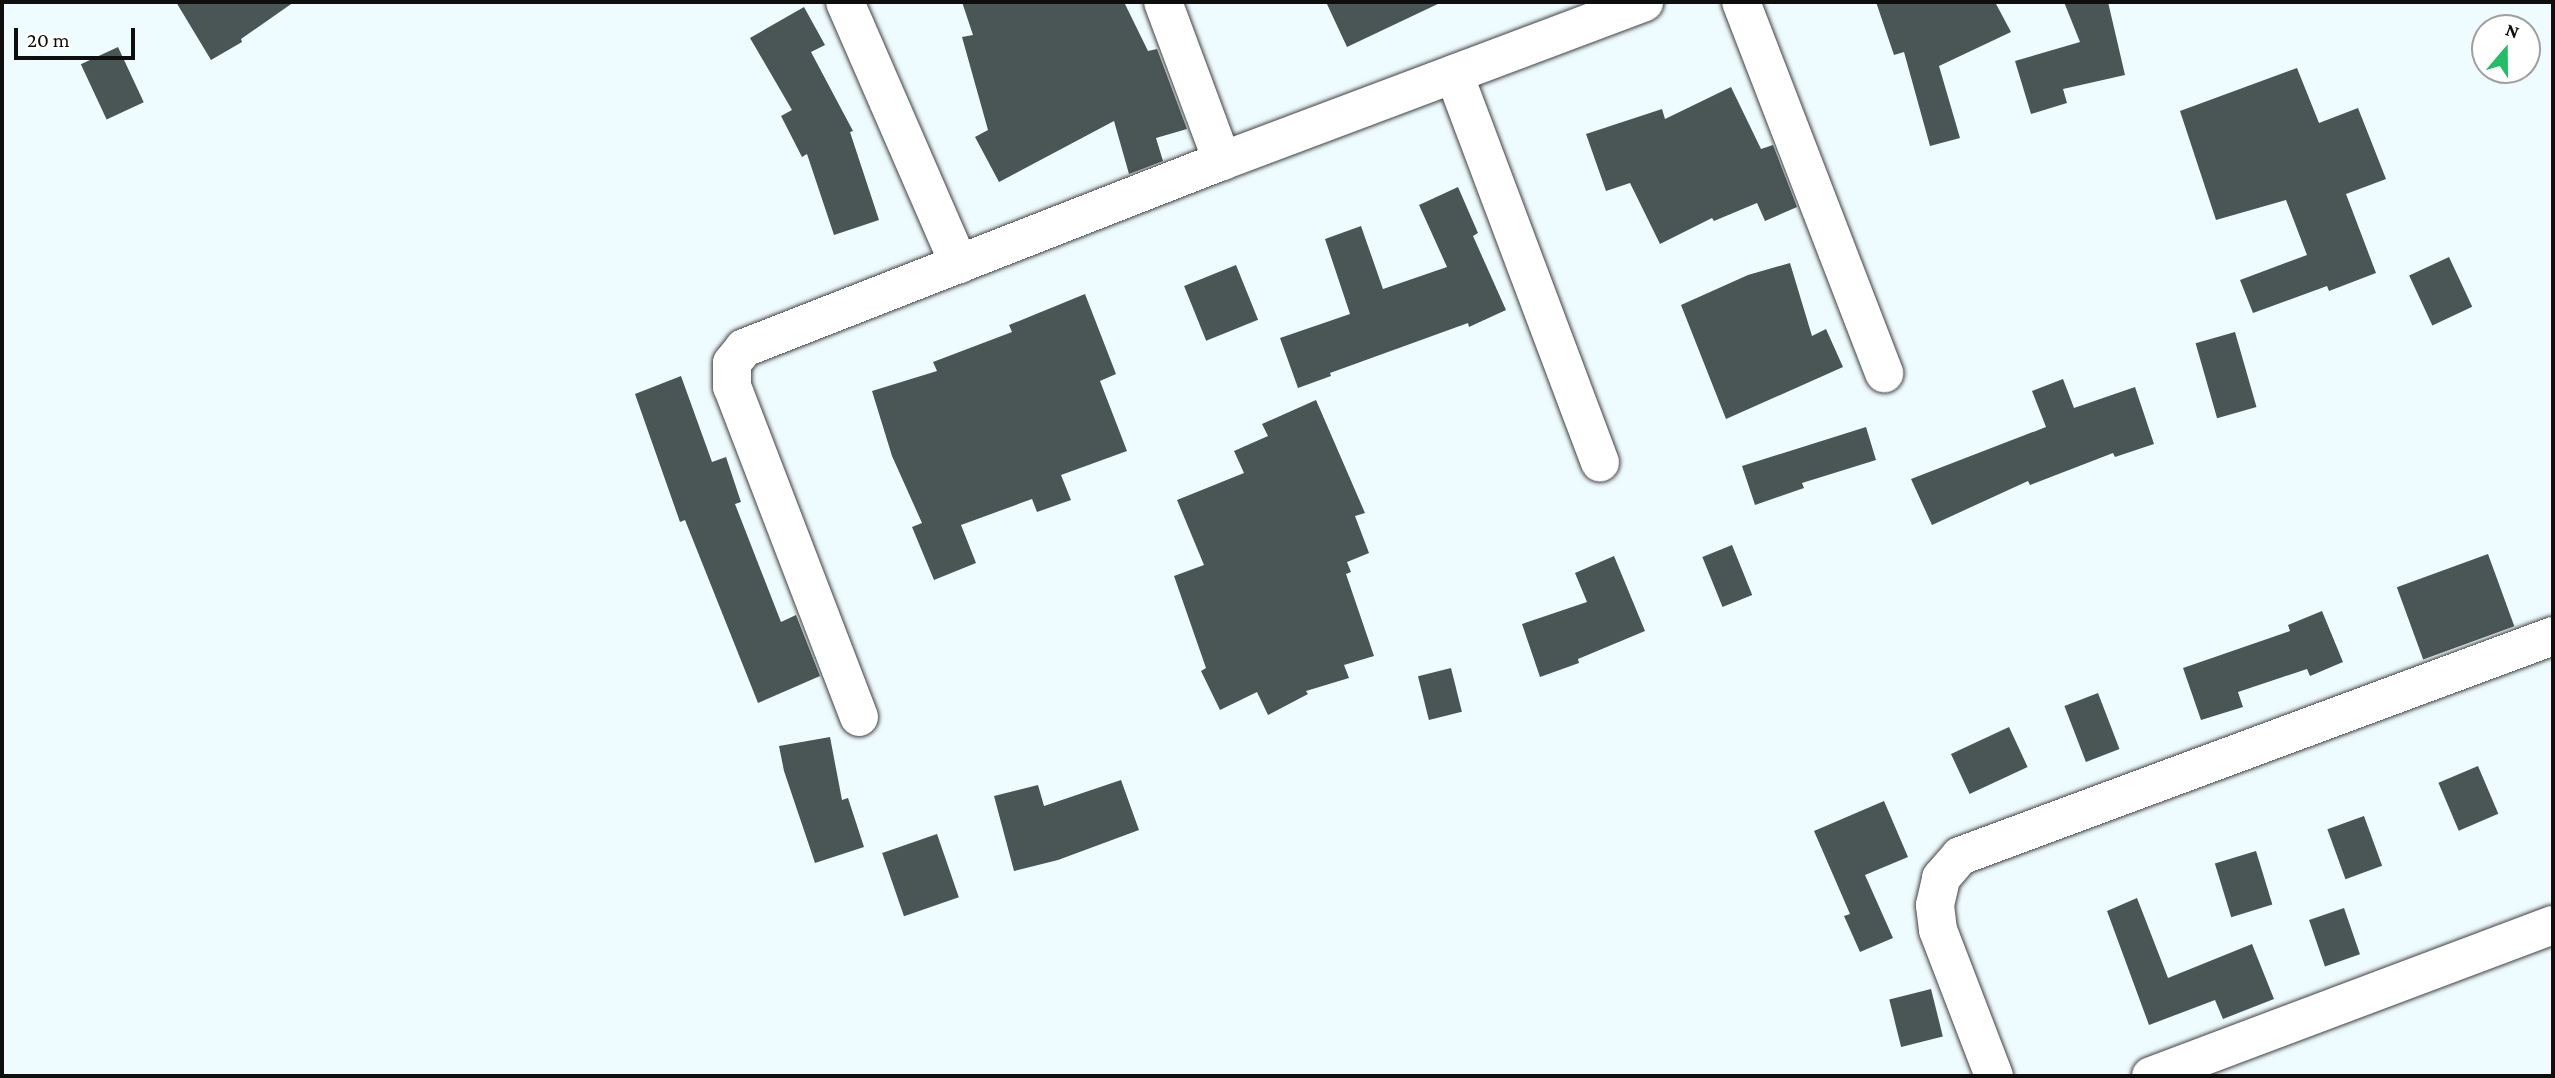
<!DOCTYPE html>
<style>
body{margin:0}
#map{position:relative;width:2555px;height:1078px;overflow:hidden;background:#eefbff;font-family:"Crimson Pro",serif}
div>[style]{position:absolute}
.building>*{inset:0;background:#4a5655;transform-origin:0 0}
.roads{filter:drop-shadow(0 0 2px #414141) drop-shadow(0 0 2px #414141)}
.minor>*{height:38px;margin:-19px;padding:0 19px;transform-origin:19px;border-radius:19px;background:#fff}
span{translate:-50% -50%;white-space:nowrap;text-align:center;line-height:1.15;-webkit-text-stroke:7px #fff;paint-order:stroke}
.frame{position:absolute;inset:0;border:4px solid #0e0e0e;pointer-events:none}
.north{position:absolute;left:2471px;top:14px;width:70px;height:70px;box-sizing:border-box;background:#fff;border:2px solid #9f9f9f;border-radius:50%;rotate:20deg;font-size:19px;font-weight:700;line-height:28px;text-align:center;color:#0e0e0e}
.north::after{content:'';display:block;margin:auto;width:24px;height:32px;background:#24bf64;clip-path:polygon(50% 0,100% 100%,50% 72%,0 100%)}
.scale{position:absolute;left:14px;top:28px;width:121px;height:32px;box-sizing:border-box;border:4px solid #0e0e0e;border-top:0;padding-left:9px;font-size:21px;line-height:24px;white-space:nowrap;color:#0e0e0e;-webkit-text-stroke:5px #fff;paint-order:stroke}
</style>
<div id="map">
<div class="building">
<i style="clip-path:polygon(176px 2px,294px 2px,241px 39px,242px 42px,211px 60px)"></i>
<i style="clip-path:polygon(962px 2px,1124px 2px,1148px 51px,1157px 49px,1187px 129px,1156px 138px,1163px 161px,1129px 174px,1114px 121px,999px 182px,975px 137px,988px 130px,962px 37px,973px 35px)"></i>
<i style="clip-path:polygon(1326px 2px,1442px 2px,1347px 47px)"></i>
<i style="clip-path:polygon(1876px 2px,1995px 2px,2011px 32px,1939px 66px,1960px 138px,1930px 146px,1904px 52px,1894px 55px)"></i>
<i style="clip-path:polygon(2064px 2px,2108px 2px,2125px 75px,2063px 89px,2067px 103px,2031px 114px,2015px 61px,2080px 42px)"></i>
<i style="clip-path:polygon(804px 7px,825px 45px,811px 52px,853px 131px,850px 132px,879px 220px,834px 235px,807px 154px,802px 157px,781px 116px,792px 110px,750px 38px)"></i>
<i style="left:118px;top:47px;width:61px;height:41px;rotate:65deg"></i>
<i style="clip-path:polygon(2297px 68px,2319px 123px,2358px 108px,2386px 179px,2346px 194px,2376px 273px,2329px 291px,2327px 286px,2253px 313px,2240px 280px,2307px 255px,2286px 200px,2216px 220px,2180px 111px)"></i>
<i style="clip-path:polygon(1731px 87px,1761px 149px,1773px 145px,1797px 207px,1765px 221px,1757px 203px,1714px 221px,1712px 218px,1660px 244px,1630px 183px,1606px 191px,1586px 134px,1662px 109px,1665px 119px)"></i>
<i style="clip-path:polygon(1458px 187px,1478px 233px,1473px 236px,1506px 310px,1469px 327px,1468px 323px,1330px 373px,1331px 376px,1298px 388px,1280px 338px,1350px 314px,1325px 239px,1361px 226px,1383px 289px,1447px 267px,1419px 205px)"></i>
<i style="left:2449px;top:257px;width:55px;height:44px;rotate:65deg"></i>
<i style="clip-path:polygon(1790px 263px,1812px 336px,1826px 329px,1843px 367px,1726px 419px,1681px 305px,1748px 275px)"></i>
<i style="left:1236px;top:265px;width:59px;height:56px;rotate:68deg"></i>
<i style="clip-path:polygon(1085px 294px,1116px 374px,1100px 381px,1127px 451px,1061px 475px,1071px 500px,1037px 512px,1032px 499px,961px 525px,976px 563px,934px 580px,912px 527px,922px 523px,892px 456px,872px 391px,937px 371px,933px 362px,1012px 332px,1009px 325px)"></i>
<i style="left:2235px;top:332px;width:78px;height:41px;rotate:74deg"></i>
<i style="clip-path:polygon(681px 376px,712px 462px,726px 457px,741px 502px,735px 504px,781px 622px,796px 615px,820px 676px,758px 703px,685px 520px,680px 522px,635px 394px)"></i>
<i style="clip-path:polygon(2063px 379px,2074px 408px,2135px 387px,2154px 444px,2115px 457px,2113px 453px,2030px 485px,2028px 481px,1932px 525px,1911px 479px,2046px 427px,2032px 391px)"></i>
<i style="clip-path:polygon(1316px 400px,1365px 513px,1355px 516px,1369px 553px,1347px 562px,1351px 572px,1346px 574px,1374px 656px,1344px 665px,1349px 678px,1306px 691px,1308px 694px,1268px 715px,1257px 692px,1220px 710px,1201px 671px,1206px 668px,1174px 576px,1204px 565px,1177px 500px,1244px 473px,1234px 451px,1268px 436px,1262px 424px)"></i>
<i style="clip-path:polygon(1866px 427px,1876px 460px,1802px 483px,1804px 488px,1755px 505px,1742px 466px)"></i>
<i style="left:1732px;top:545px;width:54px;height:32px;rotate:68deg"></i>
<i style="left:2488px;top:554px;width:77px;height:97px;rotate:70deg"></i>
<i style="clip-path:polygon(1614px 556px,1645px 631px,1578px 659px,1579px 663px,1540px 677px,1522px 624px,1587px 602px,1575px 573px)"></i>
<i style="clip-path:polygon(2322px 611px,2343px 662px,2310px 676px,2307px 669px,2238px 692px,2243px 707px,2201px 720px,2183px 668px,2290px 631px,2288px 625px)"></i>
<i style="left:1451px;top:668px;width:45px;height:34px;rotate:76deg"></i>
<i style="left:2098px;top:693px;width:60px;height:36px;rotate:69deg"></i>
<i style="left:2009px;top:727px;width:44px;height:64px;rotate:65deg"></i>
<i style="clip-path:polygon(830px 737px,842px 800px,848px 798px,864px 847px,815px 863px,784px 771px,779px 746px)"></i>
<i style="left:2478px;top:766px;width:52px;height:43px;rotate:67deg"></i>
<i style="clip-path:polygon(1121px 780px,1139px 830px,1058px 860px,1014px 871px,994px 796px,1038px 785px,1044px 806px)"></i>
<i style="clip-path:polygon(1884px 801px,1908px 857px,1865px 875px,1893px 938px,1860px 952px,1844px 916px,1850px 914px,1814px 831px)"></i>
<i style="left:2364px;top:816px;width:53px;height:39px;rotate:70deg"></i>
<i style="left:937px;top:834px;width:67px;height:58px;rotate:71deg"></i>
<i style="left:2256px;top:851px;width:56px;height:43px;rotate:73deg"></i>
<i style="clip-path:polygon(2137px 898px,2168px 978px,2252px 944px,2274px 999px,2223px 1019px,2215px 1000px,2149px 1025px,2107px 911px)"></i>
<i style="left:2344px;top:908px;width:49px;height:37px;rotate:71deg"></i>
<i style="left:1931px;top:989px;width:49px;height:43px;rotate:76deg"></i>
</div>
<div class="roads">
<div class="minor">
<i style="left:845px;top:2px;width:286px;rotate:66.5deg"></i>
<i style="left:1163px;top:2px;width:170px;rotate:69.6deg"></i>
<i style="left:1741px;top:2px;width:398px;rotate:68.9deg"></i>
<i style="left:1454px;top:74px;width:415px;rotate:69.4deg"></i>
<i style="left:859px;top:717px;width:354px;rotate:-111deg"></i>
<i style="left:732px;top:387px;width:24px;rotate:-90deg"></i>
<i style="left:732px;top:363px;width:19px;rotate:-51deg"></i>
<i style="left:744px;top:348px;width:513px;rotate:-21.37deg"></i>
<i style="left:1222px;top:161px;width:451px;rotate:-20.6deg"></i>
<i style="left:1994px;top:1076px;width:156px;rotate:-111deg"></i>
<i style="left:1938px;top:930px;width:25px;rotate:-97deg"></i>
<i style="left:1935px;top:905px;width:28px;rotate:-77deg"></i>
<i style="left:1941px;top:878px;width:29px;rotate:-49deg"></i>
<i style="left:1960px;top:856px;width:632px;rotate:-20.35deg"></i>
<i style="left:2151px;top:1076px;width:429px;rotate:-20.6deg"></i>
</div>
</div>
<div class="frame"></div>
<div class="north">N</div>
<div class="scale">20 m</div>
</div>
